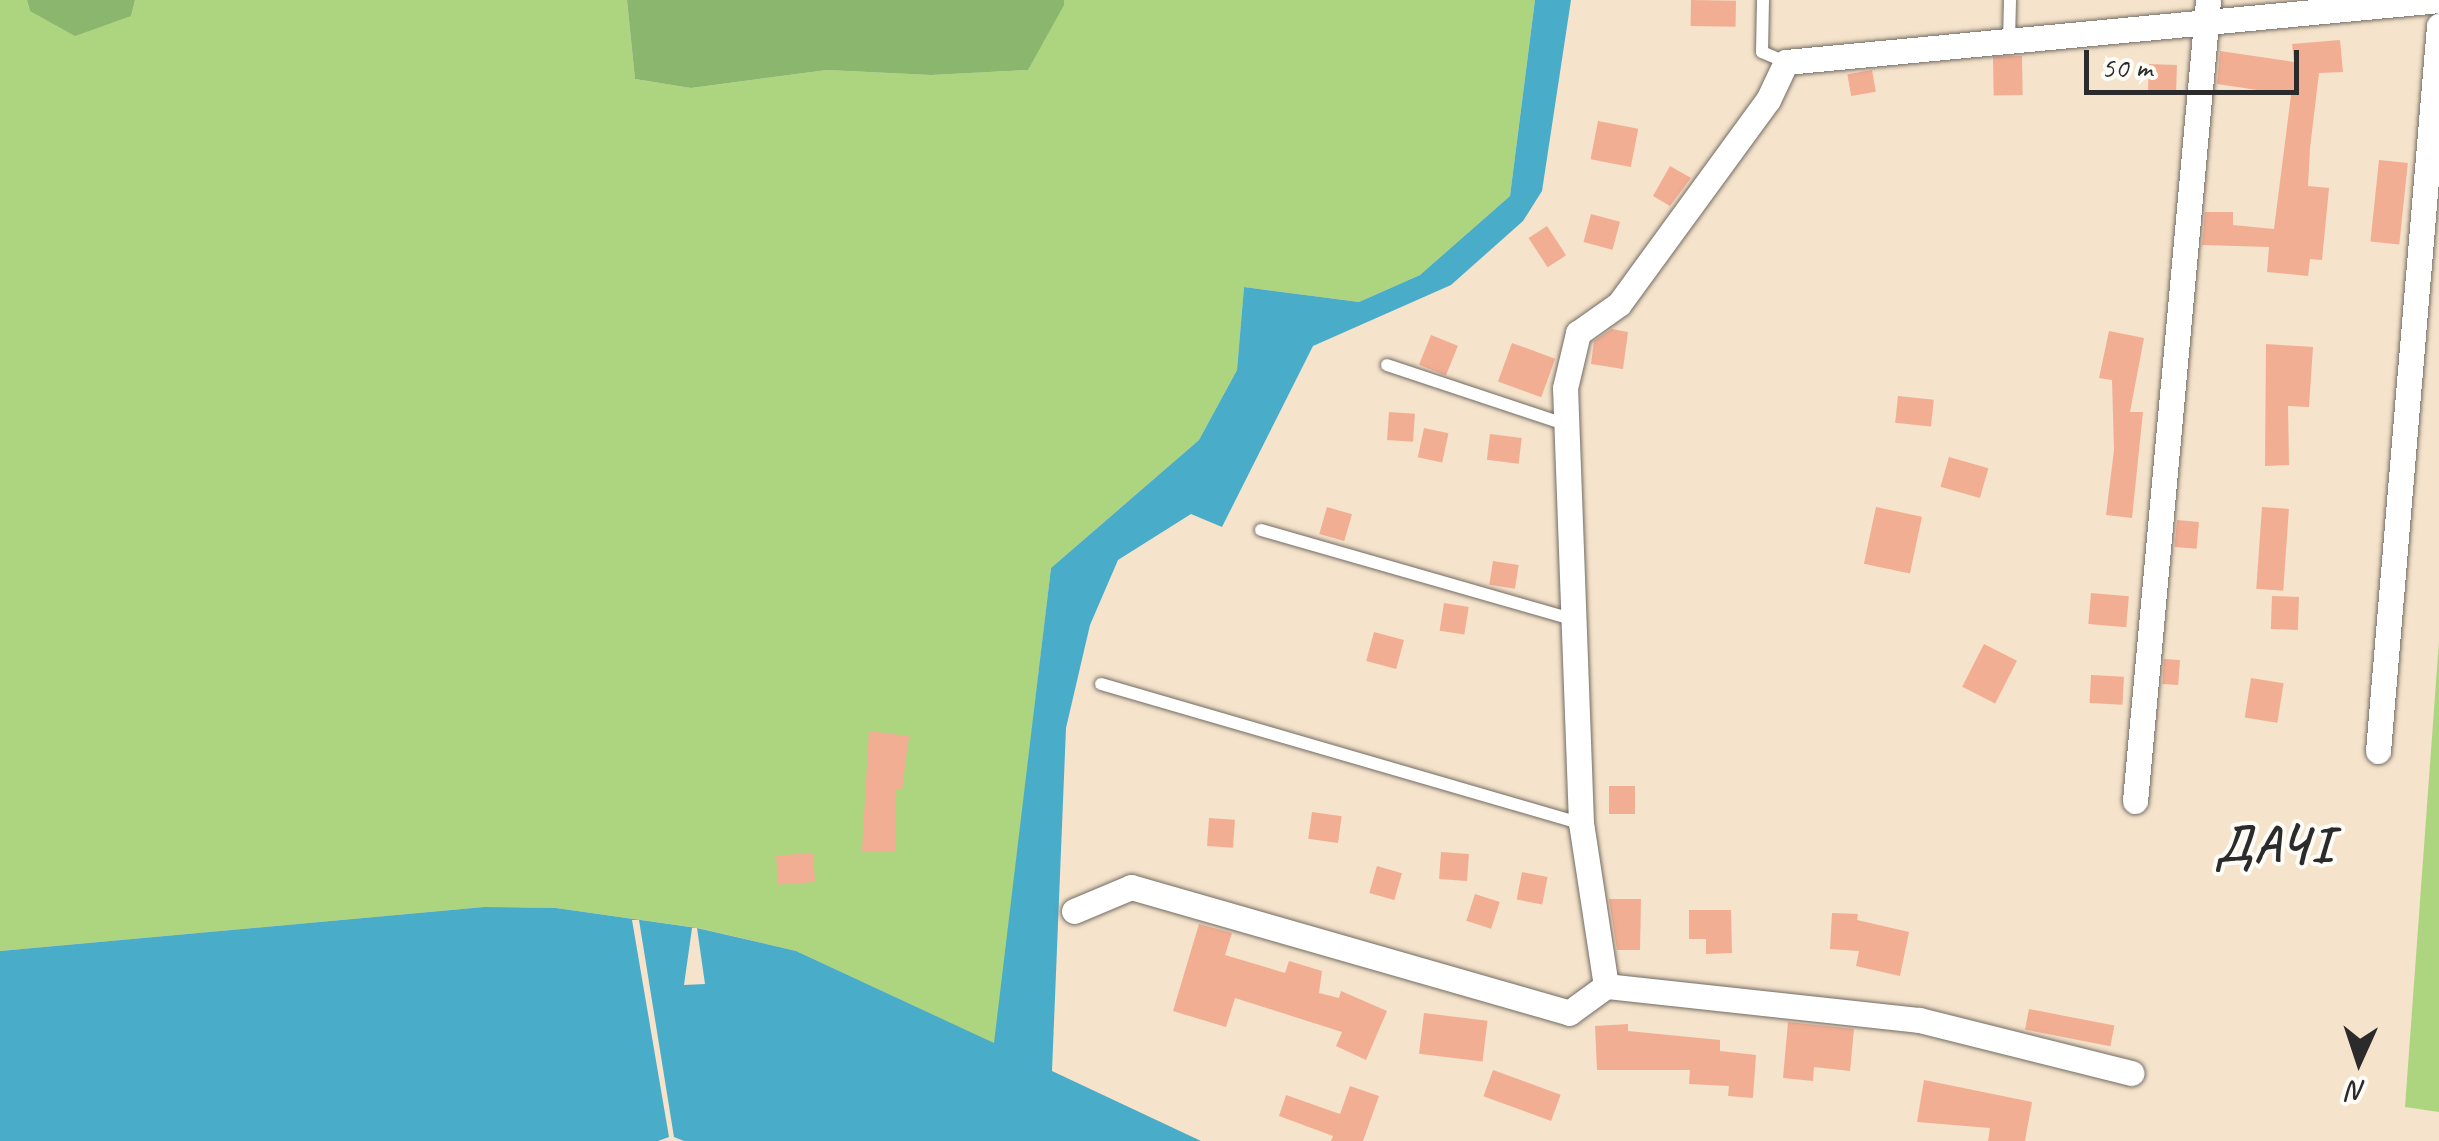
<!DOCTYPE html>
<meta charset="utf-8">
<style>
body{margin:0}
#map{position:relative;width:2439px;height:1141px;overflow:hidden;background:#f5e3cb;font-family:Caveat,sans-serif}
div>[style]{position:absolute}
.green>*{inset:0;background:#add580}
.forest>*{inset:0;background:#8ab66e}
.water>*{inset:0;background:#49acc8}
.pier>*{inset:0;background:#f5e3cb}
.building>*{inset:0;background:#f2ae93;transform-origin:0 0}
.roads{filter:drop-shadow(0 0 2px #726b63) drop-shadow(0 0 2px #726b63)}
.lane>*{height:12px;margin:-6px;padding:0 6px;transform-origin:6px;border-radius:6px;background:#fff}
.street>*{height:25px;margin:-12.5px;padding:0 12.5px;transform-origin:12.5px;border-radius:12.5px;background:#fff}
span{translate:-50% -50%;white-space:nowrap;text-align:center;line-height:1.15;-webkit-text-stroke:8px #fdfcf7;paint-order:stroke}
.district-label{font-size:50px;color:#2b2b2b;font-weight:700;letter-spacing:2.5px}
.north{position:absolute;left:2309px;top:1011px;width:100px;height:100px;-webkit-text-stroke:8px #fdfcf7;paint-order:stroke;rotate:183deg;font-size:28px;font-weight:700;line-height:40px;text-align:center;color:#2b2b2b}
.north::after{content:'';display:block;margin:auto;width:35px;height:45px;background:#2b2b2b;clip-path:polygon(50% 0,100% 100%,50% 72%,0 100%)}
.scale{position:absolute;left:2084px;top:50px;width:215px;height:45px;box-sizing:border-box;border:5px solid #2b2b2b;border-top:0;padding-left:12px;font-size:30px;line-height:35px;white-space:nowrap;color:#2b2b2b;-webkit-text-stroke:8px #fdfcf7;paint-order:stroke}
</style>
<div id="map">
<div class="green">
<i style="clip-path:polygon(0 0,27px 0,30px 11px,131px 16px,135px 0,627px 0,635px 79px,691px 88px,827px 70px,931px 75px,1028px 70px,1064px 0,1535px 0,1510px 196px,1420px 275px,1359px 302px,1244px 287px,1237px 370px,1199px 440px,1051px 568px,995px 1044px,796px 951px,698px 928px,556px 908px,484px 907px,0 951px)"></i>
<i style="clip-path:polygon(2439px 641px,2439px 1112px,2405px 1107px)"></i>
</div>
<div class="forest">
<i style="clip-path:polygon(27px 0,135px 0,131px 16px,75px 36px,30px 11px)"></i>
<i style="clip-path:polygon(627px 0,1064px 0,1064px 5px,1028px 70px,931px 75px,827px 70px,691px 88px,635px 79px)"></i>
</div>
<div class="water">
<i style="clip-path:polygon(1535px 0,1571px 0,1542px 191px,1523px 221px,1451px 285px,1313px 346px,1222px 527px,1191px 514px,1118px 560px,1090px 625px,1066px 728px,1052px 1071px,1201px 1141px,0 1141px,0 951px,484px 907px,556px 908px,697px 928px,796px 951px,994px 1043px,1051px 568px,1199px 440px,1237px 370px,1244px 287px,1359px 302px,1420px 275px,1510px 196px)"></i>
</div>
<div class="pier">
<i style="clip-path:polygon(632px 920px,639px 920px,674px 1137px,684px 1141px,658px 1141px,669px 1137px)"></i>
<i style="clip-path:polygon(692px 928px,697px 928px,705px 984px,684px 985px)"></i>
</div>
<div class="building">
<i style="left:1691px;top:0;width:45px;height:26px;rotate:1deg"></i>
<i style="clip-path:polygon(2340px 40px,2343px 72px,2319px 73px,2310px 148px,2308px 186px,2329px 188px,2322px 260px,2310px 259px,2308px 276px,2267px 272px,2269px 247px,2202px 245px,2205px 212px,2233px 212px,2233px 225px,2274px 229px,2291px 95px,2217px 84px,2220px 51px,2294px 62px,2292px 44px)"></i>
<i style="left:2022px;top:56px;width:39px;height:29px;rotate:89deg"></i>
<i style="left:2149px;top:64px;width:28px;height:30px;rotate:2deg"></i>
<i style="left:1872px;top:70px;width:22px;height:25px;rotate:80deg"></i>
<i style="left:1598px;top:121px;width:41px;height:39px;rotate:11deg"></i>
<i style="left:2379px;top:160px;width:29px;height:82px;rotate:6deg"></i>
<i style="clip-path:polygon(1670px 166px,1691px 178px,1670px 206px,1653px 196px)"></i>
<i style="left:1591px;top:214px;width:30px;height:29px;rotate:15deg"></i>
<i style="left:1547px;top:226px;width:35px;height:22px;rotate:57deg"></i>
<i style="clip-path:polygon(1612px 329px,1628px 332px,1623px 369px,1591px 364px,1594px 341px)"></i>
<i style="clip-path:polygon(2109px 331px,2144px 338px,2130px 412px,2143px 412px,2132px 518px,2106px 515px,2114px 450px,2112px 380px,2099px 378px)"></i>
<i style="left:1431px;top:335px;width:29px;height:32px;rotate:22deg"></i>
<i style="left:1512px;top:343px;width:46px;height:41px;rotate:20deg"></i>
<i style="clip-path:polygon(2266px 344px,2313px 347px,2309px 407px,2288px 406px,2289px 465px,2265px 466px)"></i>
<i style="left:1898px;top:396px;width:36px;height:27px;rotate:6deg"></i>
<i style="left:1389px;top:412px;width:26px;height:28px;rotate:4deg"></i>
<i style="left:1424px;top:428px;width:25px;height:30px;rotate:12deg"></i>
<i style="left:1490px;top:434px;width:32px;height:26px;rotate:7deg"></i>
<i style="left:1949px;top:457px;width:41px;height:31px;rotate:16deg"></i>
<i style="left:1327px;top:507px;width:26px;height:28px;rotate:16deg"></i>
<i style="left:1876px;top:507px;width:47px;height:58px;rotate:12deg"></i>
<i style="left:2262px;top:507px;width:27px;height:82px;rotate:4deg"></i>
<i style="left:2177px;top:520px;width:22px;height:27px;rotate:5deg"></i>
<i style="left:1493px;top:561px;width:26px;height:24px;rotate:9deg"></i>
<i style="left:2091px;top:593px;width:38px;height:31px;rotate:5deg"></i>
<i style="left:2272px;top:596px;width:27px;height:33px;rotate:2deg"></i>
<i style="left:1444px;top:603px;width:25px;height:28px;rotate:9deg"></i>
<i style="left:1374px;top:632px;width:31px;height:30px;rotate:15deg"></i>
<i style="left:1984px;top:644px;width:37px;height:48px;rotate:27deg"></i>
<i style="left:2164px;top:659px;width:16px;height:25px;rotate:4deg"></i>
<i style="left:2091px;top:675px;width:33px;height:28px;rotate:3deg"></i>
<i style="left:2251px;top:678px;width:33px;height:40px;rotate:9deg"></i>
<i style="clip-path:polygon(869px 731px,909px 736px,902px 790px,895px 789px,895px 851px,862px 851px)"></i>
<i style="left:1609px;top:786px;width:26px;height:28px"></i>
<i style="left:1312px;top:812px;width:30px;height:27px;rotate:8deg"></i>
<i style="left:1209px;top:818px;width:26px;height:28px;rotate:4deg"></i>
<i style="left:1441px;top:852px;width:28px;height:27px;rotate:4deg"></i>
<i style="left:813px;top:853px;width:29px;height:37px;rotate:86deg"></i>
<i style="left:1377px;top:866px;width:26px;height:28px;rotate:16deg"></i>
<i style="left:1522px;top:872px;width:26px;height:28px;rotate:11deg"></i>
<i style="left:1475px;top:894px;width:26px;height:28px;rotate:18deg"></i>
<i style="clip-path:polygon(1609px 899px,1641px 899px,1640px 950px,1617px 950px)"></i>
<i style="clip-path:polygon(1689px 910px,1731px 910px,1732px 953px,1706px 954px,1706px 939px,1689px 939px)"></i>
<i style="clip-path:polygon(1832px 913px,1858px 914px,1857px 920px,1909px 932px,1900px 976px,1856px 966px,1859px 951px,1830px 949px)"></i>
<i style="clip-path:polygon(1199px 924px,1232px 933px,1225px 955px,1285px 973px,1289px 961px,1322px 971px,1319px 993px,1339px 998px,1341px 991px,1387px 1011px,1366px 1060px,1336px 1046px,1342px 1032px,1235px 998px,1226px 1027px,1173px 1011px)"></i>
<i style="left:2029px;top:1009px;width:87px;height:21px;rotate:11deg"></i>
<i style="left:1424px;top:1013px;width:64px;height:41px;rotate:7deg"></i>
<i style="clip-path:polygon(1788px 1022px,1854px 1029px,1850px 1071px,1814px 1067px,1813px 1081px,1783px 1078px)"></i>
<i style="clip-path:polygon(1628px 1024px,1628px 1031px,1720px 1040px,1720px 1051px,1756px 1055px,1753px 1098px,1728px 1096px,1729px 1086px,1689px 1084px,1690px 1070px,1597px 1070px,1595px 1026px)"></i>
<i style="left:1493px;top:1070px;width:72px;height:28px;rotate:20deg"></i>
<i style="clip-path:polygon(1924px 1080px,2032px 1102px,2025px 1141px,1988px 1141px,1990px 1128px,1917px 1122px)"></i>
<i style="clip-path:polygon(1350px 1086px,1379px 1096px,1363px 1141px,1331px 1141px,1333px 1136px,1279px 1116px,1286px 1095px,1340px 1114px)"></i>
</div>
<div class="roads">
<div class="lane">
<i style="left:1763px;top:0;width:52px;rotate:91.1deg"></i>
<i style="left:1762px;top:52px;width:26px;rotate:23deg"></i>
<i style="left:2009px;top:41px;width:41px;rotate:-88.6deg"></i>
<i style="left:1387px;top:365px;width:190px;rotate:18.4deg"></i>
<i style="left:1261px;top:530px;width:327px;rotate:16deg"></i>
<i style="left:1101px;top:684px;width:500px;rotate:16.2deg"></i>
</div>
<div class="street">
<i style="left:2378px;top:751px;width:728px;rotate:-85.19deg"></i>
<i style="left:2135px;top:801px;width:804px;rotate:-84.79deg"></i>
<i style="left:1074px;top:911px;width:62px;rotate:-22.8deg"></i>
<i style="left:1131px;top:887px;width:456px;rotate:16deg"></i>
<i style="left:1569px;top:1013px;width:46px;rotate:-36.1deg"></i>
<i style="left:1606px;top:986px;width:315px;rotate:6.2deg"></i>
<i style="left:1919px;top:1020px;width:219px;rotate:14deg"></i>
<i style="left:1606px;top:986px;width:165px;rotate:-98.7deg"></i>
<i style="left:1581px;top:823px;width:435px;rotate:-92.1deg"></i>
<i style="left:1565px;top:388px;width:57px;rotate:-76.7deg"></i>
<i style="left:1578px;top:333px;width:50px;rotate:-35.3deg"></i>
<i style="left:1619px;top:304px;width:253px;rotate:-53.9deg"></i>
<i style="left:1768px;top:100px;width:42px;rotate:-64.7deg"></i>
<i style="left:1786px;top:62px;width:656px;rotate:-5.42deg"></i>
</div>
</div>
<div class="district-label">
<span style="left:2274px;top:845px">ДАЧІ</span>
</div>
<div class="north">N</div>
<div class="scale">50 m</div>
</div>
